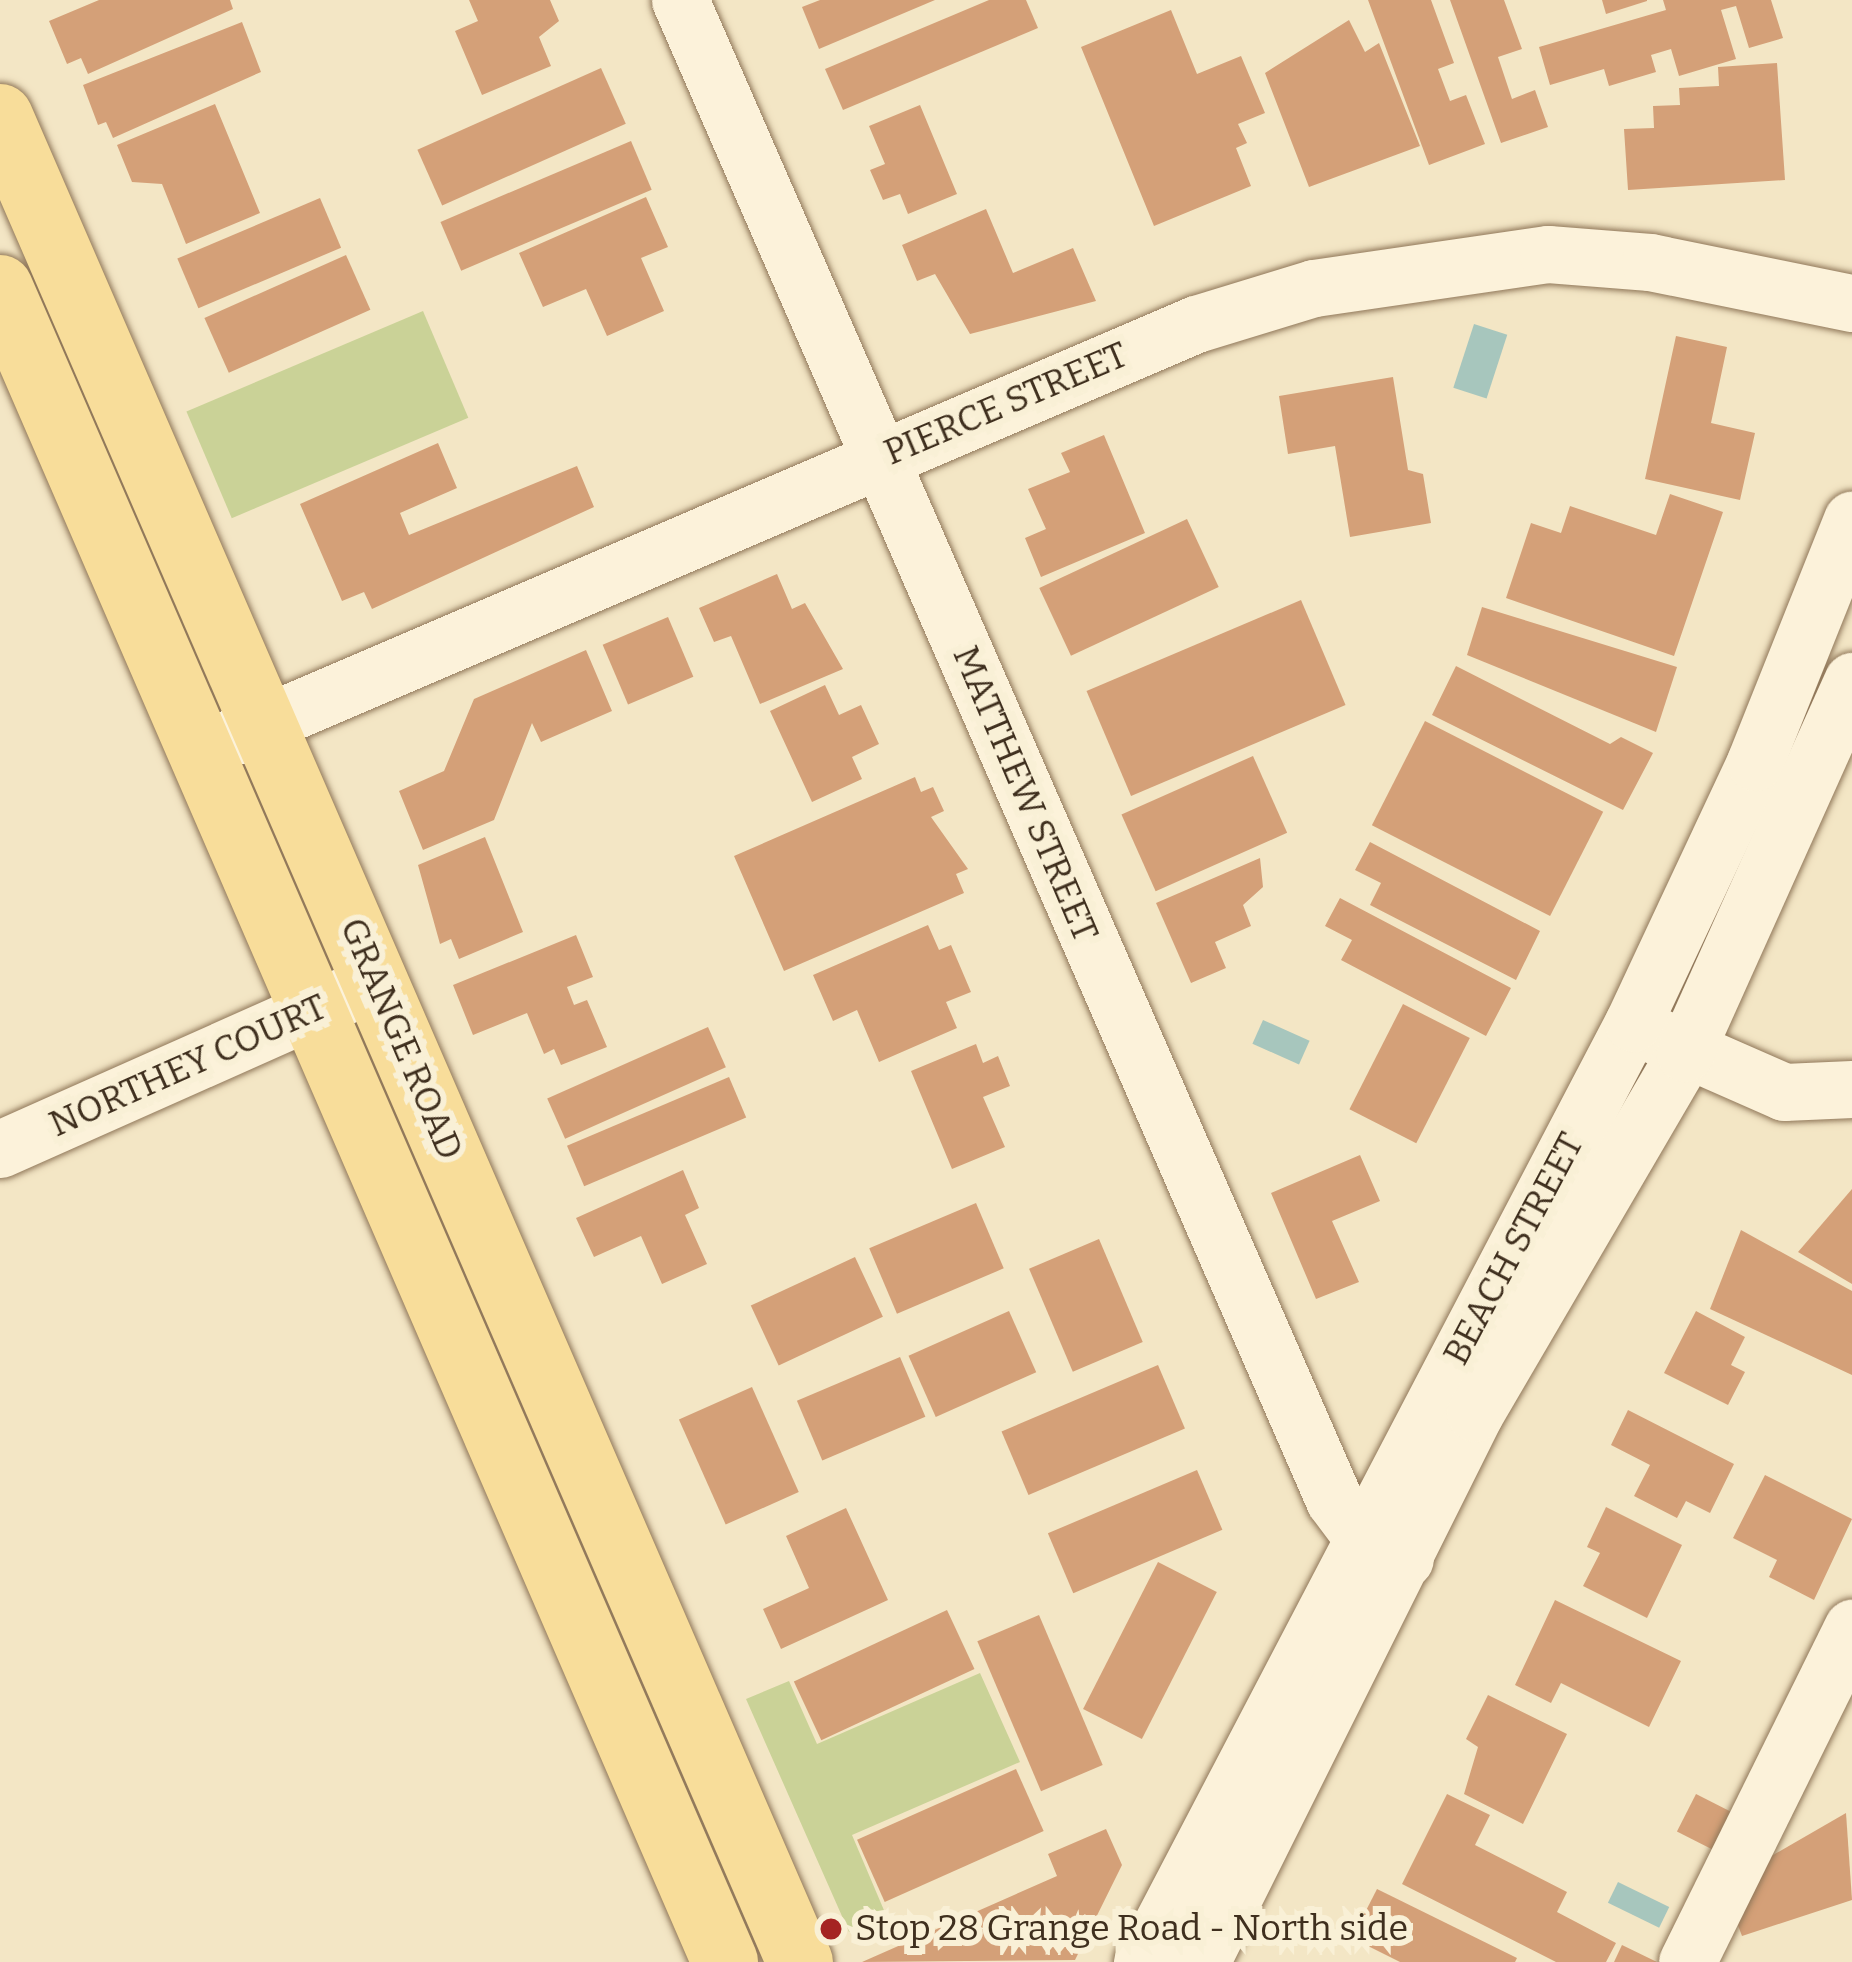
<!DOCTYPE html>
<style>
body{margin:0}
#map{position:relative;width:1852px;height:1962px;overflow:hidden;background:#f3e6c5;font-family:Bitter,serif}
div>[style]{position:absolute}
.green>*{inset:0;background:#cad297;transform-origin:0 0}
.water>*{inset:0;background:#a7c6bd;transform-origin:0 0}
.building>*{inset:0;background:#d4a078;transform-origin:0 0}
.roads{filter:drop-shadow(0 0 3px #907759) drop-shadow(0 0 3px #907759)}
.minor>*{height:57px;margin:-28.5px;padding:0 28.5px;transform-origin:28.5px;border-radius:28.5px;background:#fcf2da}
.major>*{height:66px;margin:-33px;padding:0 33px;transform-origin:33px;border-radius:33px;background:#f8dd9a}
.dots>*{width:33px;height:33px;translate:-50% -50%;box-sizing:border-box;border:6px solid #f9f0d6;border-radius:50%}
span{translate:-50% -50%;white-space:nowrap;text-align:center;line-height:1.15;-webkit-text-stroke:12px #f9f0d6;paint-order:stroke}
.street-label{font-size:36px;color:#3f2f1e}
.poi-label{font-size:36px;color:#3f2f1e}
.left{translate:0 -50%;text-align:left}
</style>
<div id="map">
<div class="green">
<i style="left:423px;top:311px;width:116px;height:257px;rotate:67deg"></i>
<i style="clip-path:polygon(980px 1673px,1020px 1762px,852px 1835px,886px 1915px,849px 1932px,746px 1699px,789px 1681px,817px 1744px)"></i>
</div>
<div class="water">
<i style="left:1474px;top:324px;width:35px;height:67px;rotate:18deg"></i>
<i style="left:1263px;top:1020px;width:51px;height:26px;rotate:24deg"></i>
<i style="left:1618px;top:1882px;width:57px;height:23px;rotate:26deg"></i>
</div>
<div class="building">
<i style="clip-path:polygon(99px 0,230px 0,233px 9px,88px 74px,81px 58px,67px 64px,49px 21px)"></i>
<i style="clip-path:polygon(469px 0,550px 0,559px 21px,539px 37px,551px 66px,482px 95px,455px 31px,478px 21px)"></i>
<i style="clip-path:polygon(820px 0,935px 0,819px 49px,802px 7px)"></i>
<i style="clip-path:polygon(989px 0,1026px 0,1038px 28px,843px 110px,825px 69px)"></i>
<i style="clip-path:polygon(1368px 0,1431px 0,1454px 63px,1438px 69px,1450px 101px,1466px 95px,1485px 144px,1429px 165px)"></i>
<i style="clip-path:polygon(1450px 0,1504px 0,1522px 49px,1498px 57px,1512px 99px,1535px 90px,1548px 127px,1501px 143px)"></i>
<i style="clip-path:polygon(1602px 0,1647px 0,1647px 1px,1606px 14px)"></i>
<i style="clip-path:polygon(1663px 0,1771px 0,1783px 38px,1749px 48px,1736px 6px,1721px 10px,1736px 59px,1679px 76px,1671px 49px,1651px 55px,1656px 72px,1609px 86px,1604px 69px,1550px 85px,1539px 47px,1666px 10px)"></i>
<i style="clip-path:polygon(1171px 10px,1197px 74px,1241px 56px,1265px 113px,1238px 124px,1247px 143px,1236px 148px,1251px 186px,1154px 226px,1081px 47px)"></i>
<i style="clip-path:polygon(1349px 20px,1365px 52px,1379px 43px,1420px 146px,1309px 187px,1265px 73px)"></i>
<i style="clip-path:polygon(242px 22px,261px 72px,113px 138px,106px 122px,98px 125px,83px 85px)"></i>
<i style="clip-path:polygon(1777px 63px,1785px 180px,1628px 190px,1624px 129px,1654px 128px,1653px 106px,1680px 105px,1679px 88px,1719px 86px,1718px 67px)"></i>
<i style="left:601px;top:68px;width:61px;height:201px;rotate:66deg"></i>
<i style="clip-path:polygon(215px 104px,260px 213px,186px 244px,162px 184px,132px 182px,117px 145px)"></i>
<i style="clip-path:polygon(920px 105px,957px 194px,908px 214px,900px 194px,883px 200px,870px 170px,885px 164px,869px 126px)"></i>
<i style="left:631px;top:141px;width:53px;height:207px;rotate:67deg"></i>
<i style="clip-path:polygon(646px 197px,668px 247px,641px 258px,664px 311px,607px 336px,586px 289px,543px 307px,519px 253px)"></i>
<i style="left:320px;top:198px;width:54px;height:155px;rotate:67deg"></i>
<i style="clip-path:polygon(986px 209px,1013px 273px,1073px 248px,1096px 301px,970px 334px,935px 274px,917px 281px,902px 245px)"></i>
<i style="left:346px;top:255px;width:60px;height:155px;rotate:66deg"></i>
<i style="clip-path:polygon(1676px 336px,1727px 347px,1711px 423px,1755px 433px,1740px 500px,1645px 479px)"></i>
<i style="clip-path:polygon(1393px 377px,1408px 470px,1423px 474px,1431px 523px,1350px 537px,1335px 446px,1288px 454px,1279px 396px)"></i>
<i style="clip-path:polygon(1104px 435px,1145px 533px,1041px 577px,1025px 538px,1046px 529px,1028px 489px,1070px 472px,1061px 453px)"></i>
<i style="clip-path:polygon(438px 443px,457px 488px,400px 513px,409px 535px,577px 466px,594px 507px,372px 609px,364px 592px,342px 601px,300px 504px)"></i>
<i style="clip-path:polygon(1670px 494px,1723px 512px,1674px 656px,1506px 598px,1531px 523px,1561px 533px,1570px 506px,1656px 535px)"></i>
<i style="left:1187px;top:519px;width:75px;height:163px;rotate:65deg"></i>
<i style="clip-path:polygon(777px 574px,792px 609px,805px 603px,843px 669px,760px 704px,731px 636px,714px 642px,699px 608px)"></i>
<i style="left:1301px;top:600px;width:114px;height:233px;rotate:67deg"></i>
<i style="clip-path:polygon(1482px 607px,1677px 667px,1656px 732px,1467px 655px)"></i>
<i style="left:668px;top:617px;width:65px;height:71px;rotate:67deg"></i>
<i style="clip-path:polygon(586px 650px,612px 711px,541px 742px,532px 723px,494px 820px,423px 850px,399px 791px,444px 771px,474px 699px)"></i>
<i style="clip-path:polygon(1456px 666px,1610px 744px,1621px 737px,1653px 753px,1623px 810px,1432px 715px)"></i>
<i style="clip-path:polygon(825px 685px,839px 715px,861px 705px,879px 744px,852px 757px,862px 779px,812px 802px,770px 711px)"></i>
<i style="left:1425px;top:721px;width:200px;height:117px;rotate:27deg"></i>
<i style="left:1253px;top:756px;width:84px;height:144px;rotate:66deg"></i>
<i style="clip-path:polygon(915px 777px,921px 792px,933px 787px,944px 811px,931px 817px,968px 869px,956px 874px,964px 893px,784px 971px,734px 856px)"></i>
<i style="clip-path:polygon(485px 837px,523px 932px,459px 959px,451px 939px,440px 944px,418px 865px)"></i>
<i style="clip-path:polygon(1370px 842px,1540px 931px,1516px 980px,1370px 905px,1381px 883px,1355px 870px)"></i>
<i style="clip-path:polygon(1260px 858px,1263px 887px,1243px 905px,1251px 926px,1215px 942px,1226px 968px,1191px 983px,1156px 903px)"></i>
<i style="clip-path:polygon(1340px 898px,1511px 988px,1486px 1036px,1341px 960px,1352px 940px,1325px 926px)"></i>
<i style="clip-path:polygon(928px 925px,939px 950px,951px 945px,971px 992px,946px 1002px,957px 1028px,879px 1062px,857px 1010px,833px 1021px,813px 975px)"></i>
<i style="clip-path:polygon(576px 935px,593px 977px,567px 987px,574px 1005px,587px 1000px,607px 1047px,561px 1065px,554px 1049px,544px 1054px,527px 1013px,473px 1035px,453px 985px)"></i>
<i style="left:1403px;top:1004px;width:75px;height:118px;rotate:27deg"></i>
<i style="left:708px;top:1027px;width:44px;height:176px;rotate:66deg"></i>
<i style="clip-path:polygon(976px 1044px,983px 1063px,998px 1056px,1010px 1086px,983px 1097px,1005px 1147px,952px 1169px,911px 1071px)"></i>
<i style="left:729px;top:1077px;width:44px;height:176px;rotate:67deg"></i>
<i style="clip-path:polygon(1360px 1155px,1380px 1201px,1332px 1221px,1359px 1282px,1316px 1299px,1271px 1193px)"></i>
<i style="clip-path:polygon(683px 1170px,699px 1208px,685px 1215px,707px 1264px,662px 1284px,641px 1236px,594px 1257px,576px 1218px)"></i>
<i style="clip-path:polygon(1852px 1189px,1852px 1284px,1798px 1252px)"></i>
<i style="left:976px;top:1203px;width:71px;height:116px;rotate:67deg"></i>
<i style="clip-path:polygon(1741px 1230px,1852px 1291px,1852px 1375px,1710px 1309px)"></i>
<i style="left:1099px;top:1239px;width:112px;height:76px;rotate:67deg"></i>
<i style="left:855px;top:1257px;width:66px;height:115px;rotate:65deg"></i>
<i style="left:1009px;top:1311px;width:67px;height:110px;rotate:66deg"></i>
<i style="clip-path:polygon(1696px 1311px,1745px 1337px,1731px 1365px,1745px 1372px,1728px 1405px,1664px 1373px)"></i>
<i style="left:900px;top:1357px;width:65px;height:112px;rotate:67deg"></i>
<i style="left:1158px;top:1365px;width:69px;height:170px;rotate:67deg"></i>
<i style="left:752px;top:1387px;width:115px;height:80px;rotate:66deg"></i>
<i style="clip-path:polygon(1628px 1410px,1734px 1464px,1710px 1513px,1686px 1501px,1677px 1518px,1634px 1496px,1650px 1465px,1611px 1445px)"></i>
<i style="left:1197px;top:1470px;width:65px;height:162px;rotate:67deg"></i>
<i style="clip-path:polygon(1765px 1475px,1852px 1519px,1814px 1600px,1769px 1577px,1777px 1560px,1733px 1538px)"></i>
<i style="clip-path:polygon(1606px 1507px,1682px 1545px,1647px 1618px,1583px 1586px,1600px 1553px,1587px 1547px)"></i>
<i style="clip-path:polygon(846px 1508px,888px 1600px,781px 1649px,763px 1609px,809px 1588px,786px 1536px)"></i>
<i style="left:1158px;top:1562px;width:66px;height:165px;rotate:27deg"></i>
<i style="clip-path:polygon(1555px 1600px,1681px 1661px,1649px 1727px,1561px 1683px,1551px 1703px,1515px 1685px)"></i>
<i style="left:947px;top:1610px;width:65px;height:169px;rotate:65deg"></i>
<i style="left:1039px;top:1615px;width:163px;height:67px;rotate:67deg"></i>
<i style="clip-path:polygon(1488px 1695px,1567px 1734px,1523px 1824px,1464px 1794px,1478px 1747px,1466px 1739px)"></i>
<i style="left:1016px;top:1769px;width:68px;height:174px;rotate:66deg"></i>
<i style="clip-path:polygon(1447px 1794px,1490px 1815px,1475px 1845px,1567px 1892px,1557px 1912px,1616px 1943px,1606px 1962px,1556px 1962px,1402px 1884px)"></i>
<i style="left:1696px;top:1794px;width:47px;height:42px;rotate:27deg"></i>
<i style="clip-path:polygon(1846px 1813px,1852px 1900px,1742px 1936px,1731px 1907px,1747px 1870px)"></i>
<i style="clip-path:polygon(1106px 1829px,1122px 1865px,1075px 1960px,862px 1962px,1057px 1876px,1048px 1854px)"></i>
<i style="clip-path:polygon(1377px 1889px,1517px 1958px,1515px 1962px,1400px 1962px,1352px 1938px)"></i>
<i style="clip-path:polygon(1622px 1945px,1657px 1962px,1614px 1962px)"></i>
</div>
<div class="roads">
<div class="minor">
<i style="left:680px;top:0;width:1636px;rotate:66.44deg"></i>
<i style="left:1334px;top:1500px;width:50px;rotate:53.1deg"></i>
<i style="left:1364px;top:1540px;width:45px;rotate:24.9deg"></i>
<i style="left:221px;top:742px;width:1061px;rotate:-23.21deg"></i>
<i style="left:1196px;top:324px;width:123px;rotate:-17deg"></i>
<i style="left:1314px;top:288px;width:236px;rotate:-8.3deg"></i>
<i style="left:1548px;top:254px;width:102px;rotate:4.5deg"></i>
<i style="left:1650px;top:262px;width:206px;rotate:11.5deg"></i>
<i style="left:1652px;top:1034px;width:144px;rotate:23.7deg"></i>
<i style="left:1784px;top:1092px;width:68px;rotate:-2.5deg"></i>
<i style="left:0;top:1149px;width:386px;rotate:-24deg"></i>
<i style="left:1142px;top:1962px;width:1060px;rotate:-62.4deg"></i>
<i style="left:1633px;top:1023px;width:288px;rotate:-64.9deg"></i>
<i style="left:1755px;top:762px;width:261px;rotate:-68.2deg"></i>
<i style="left:1201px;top:1962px;width:614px;rotate:-63.48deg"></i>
<i style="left:1475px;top:1413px;width:417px;rotate:-59.7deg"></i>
<i style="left:1685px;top:1053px;width:408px;rotate:-65.8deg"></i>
<i style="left:1687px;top:1962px;width:373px;rotate:-63.7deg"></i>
</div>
<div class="major">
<i style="left:0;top:117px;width:2011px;rotate:66.56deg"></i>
<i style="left:0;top:288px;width:1824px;rotate:66.58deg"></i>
</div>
</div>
<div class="dots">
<i style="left:831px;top:1929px;background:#a52422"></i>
</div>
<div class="street-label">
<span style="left:1006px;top:404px;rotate:-23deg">PIERCE STREET</span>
<span style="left:1025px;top:794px;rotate:67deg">MATTHEW STREET</span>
<span style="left:401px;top:1039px;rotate:67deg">GRANGE ROAD</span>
<span style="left:188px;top:1066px;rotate:-24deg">NORTHEY COURT</span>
<span style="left:1514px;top:1249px;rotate:-62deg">BEACH STREET</span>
</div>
<div class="poi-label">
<span class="left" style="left:855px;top:1929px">Stop 28 Grange Road - North side</span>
</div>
</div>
